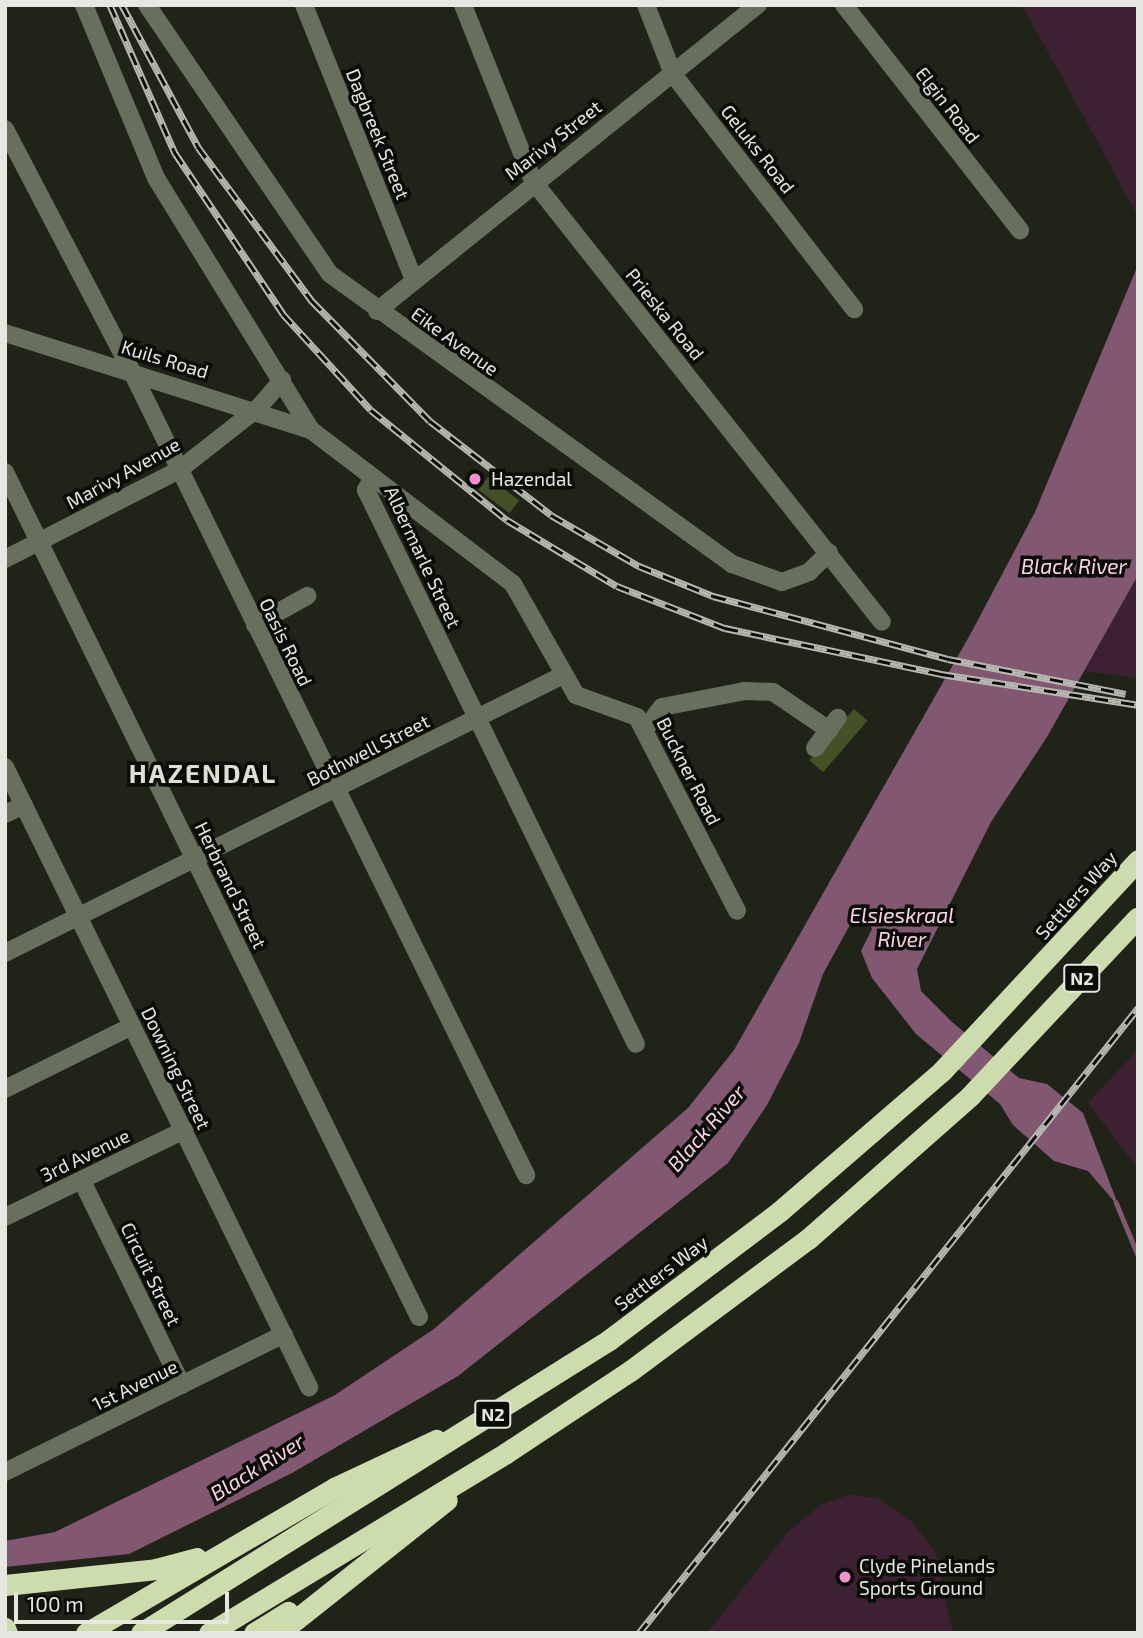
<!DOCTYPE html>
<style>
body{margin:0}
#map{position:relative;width:1143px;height:1638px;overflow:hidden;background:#202318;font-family:"Exo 2",sans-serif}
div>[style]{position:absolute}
.green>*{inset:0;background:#3e2033}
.water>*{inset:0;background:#815771}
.stream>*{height:4.5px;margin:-2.25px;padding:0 2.25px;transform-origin:2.25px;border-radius:2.25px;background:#815771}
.building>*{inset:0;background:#445026;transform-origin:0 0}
.minor>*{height:18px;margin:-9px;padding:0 9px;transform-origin:9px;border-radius:9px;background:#686f5c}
.highway>*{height:21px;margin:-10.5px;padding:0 10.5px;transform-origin:10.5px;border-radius:10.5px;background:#cddcad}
.rail>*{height:7px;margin-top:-3.5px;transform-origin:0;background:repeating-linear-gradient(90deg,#0a0c07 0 13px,#b7b9b1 0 26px);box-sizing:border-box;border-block:2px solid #b7b9b1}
.dots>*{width:19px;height:19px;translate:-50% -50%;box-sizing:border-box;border:4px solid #0a0c07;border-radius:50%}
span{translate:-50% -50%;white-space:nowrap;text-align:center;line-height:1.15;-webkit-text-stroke:7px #0a0c07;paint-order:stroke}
.shield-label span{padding:2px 5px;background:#0a0c07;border:2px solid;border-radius:5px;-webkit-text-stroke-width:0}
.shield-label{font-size:18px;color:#e5e7e0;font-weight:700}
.street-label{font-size:19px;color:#e5e7e0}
.poi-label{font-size:19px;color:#e5e7e0}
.left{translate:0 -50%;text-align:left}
.water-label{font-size:21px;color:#fcd2ea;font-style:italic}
.district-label{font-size:26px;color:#dce1d2;font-weight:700;letter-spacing:2px}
.frame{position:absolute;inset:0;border:7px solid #e5e7e0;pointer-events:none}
.scale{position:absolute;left:14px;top:1592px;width:215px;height:32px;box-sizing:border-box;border:4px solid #e5e7e0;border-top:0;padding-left:9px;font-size:21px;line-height:24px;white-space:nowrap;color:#e5e7e0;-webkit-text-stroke:5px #0a0c07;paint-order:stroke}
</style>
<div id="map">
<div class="green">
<i style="clip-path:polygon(1022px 5px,1138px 5px,1138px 217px,1101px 148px)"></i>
<i style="clip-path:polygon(1138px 575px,1138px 678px,1084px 671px,1126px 593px)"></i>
<i style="clip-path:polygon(1138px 1049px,1138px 1169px,1088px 1103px)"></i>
<i style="clip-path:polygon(851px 1494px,879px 1499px,912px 1522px,935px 1551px,953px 1633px,707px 1633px,789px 1531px,822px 1504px)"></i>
</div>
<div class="water">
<i style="clip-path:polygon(1138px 265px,1138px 575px,1047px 737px,991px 822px,917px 969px,921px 991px,952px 1022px,1019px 1078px,1047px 1084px,1083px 1113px,1119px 1207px,1088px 1171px,1054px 1161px,1013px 1125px,1000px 1104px,916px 1034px,872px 978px,861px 951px,872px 929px,864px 913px,851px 923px,823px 974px,799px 1043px,767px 1105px,728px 1163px,458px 1376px,292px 1473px,129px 1554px,5px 1567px,5px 1541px,55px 1532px,335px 1395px,434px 1329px,688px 1108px,734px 1050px,971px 633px,1035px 512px)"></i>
</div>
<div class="stream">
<i style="left:1116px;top:1202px;width:57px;rotate:67.5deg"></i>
</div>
<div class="building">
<i style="left:488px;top:477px;width:39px;height:16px;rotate:37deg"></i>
<i style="left:854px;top:709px;width:18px;height:68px;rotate:41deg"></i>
</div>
<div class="minor">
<i style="left:84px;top:5px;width:187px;rotate:67.4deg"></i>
<i style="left:156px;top:178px;width:296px;rotate:58.4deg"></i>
<i style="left:311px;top:430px;width:254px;rotate:37.3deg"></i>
<i style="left:513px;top:584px;width:128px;rotate:60.4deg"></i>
<i style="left:576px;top:695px;width:65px;rotate:19.8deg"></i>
<i style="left:637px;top:717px;width:218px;rotate:62.7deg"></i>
<i style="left:147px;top:5px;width:325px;rotate:55.8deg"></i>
<i style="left:330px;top:274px;width:496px;rotate:35.8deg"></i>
<i style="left:732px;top:564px;width:53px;rotate:19.8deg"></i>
<i style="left:782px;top:582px;width:29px;rotate:-20deg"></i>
<i style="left:809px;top:572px;width:28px;rotate:-44deg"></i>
<i style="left:304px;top:5px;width:294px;rotate:68.2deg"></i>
<i style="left:463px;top:5px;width:189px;rotate:68.3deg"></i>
<i style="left:533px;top:181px;width:562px;rotate:51.64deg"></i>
<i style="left:646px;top:5px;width:74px;rotate:68.6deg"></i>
<i style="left:673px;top:74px;width:297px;rotate:52.4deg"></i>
<i style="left:844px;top:5px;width:286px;rotate:52deg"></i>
<i style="left:5px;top:129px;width:272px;rotate:62.4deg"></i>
<i style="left:131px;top:370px;width:897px;rotate:63.86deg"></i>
<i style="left:377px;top:311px;width:489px;rotate:-38.8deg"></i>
<i style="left:5px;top:333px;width:321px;rotate:17.6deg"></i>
<i style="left:5px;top:472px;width:941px;rotate:63.9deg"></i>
<i style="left:372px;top:479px;width:13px;rotate:119deg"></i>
<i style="left:366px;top:490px;width:616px;rotate:64.02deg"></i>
<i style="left:5px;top:559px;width:195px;rotate:-27.1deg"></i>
<i style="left:179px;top:470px;width:100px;rotate:-38.1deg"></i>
<i style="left:258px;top:408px;width:37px;rotate:-49deg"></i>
<i style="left:255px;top:625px;width:60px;rotate:-29.1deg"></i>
<i style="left:646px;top:728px;width:26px;rotate:-53deg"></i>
<i style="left:662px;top:707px;width:85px;rotate:-10.9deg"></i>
<i style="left:745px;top:691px;width:28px;rotate:2deg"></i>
<i style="left:773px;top:692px;width:68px;rotate:34.2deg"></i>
<i style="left:815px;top:748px;width:38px;rotate:-53deg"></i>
<i style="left:5px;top:767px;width:691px;rotate:63.88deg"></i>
<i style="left:5px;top:814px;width:21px;rotate:-25deg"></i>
<i style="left:5px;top:953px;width:623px;rotate:-26.48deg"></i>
<i style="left:5px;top:1089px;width:142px;rotate:-26.4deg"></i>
<i style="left:82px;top:1181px;width:227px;rotate:63.9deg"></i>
<i style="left:5px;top:1217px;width:199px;rotate:-25.9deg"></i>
<i style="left:5px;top:1472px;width:311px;rotate:-26.3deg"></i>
</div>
<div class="highway">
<i style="left:5px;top:1585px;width:152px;rotate:-6deg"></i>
<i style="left:156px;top:1569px;width:42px;rotate:-15deg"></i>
<i style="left:5px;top:1628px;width:5px;rotate:68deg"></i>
<i style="left:86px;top:1633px;width:287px;rotate:-30.3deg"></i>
<i style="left:334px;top:1488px;width:113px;rotate:-25.2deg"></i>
<i style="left:141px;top:1633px;width:552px;rotate:-32.05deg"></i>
<i style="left:609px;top:1340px;width:214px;rotate:-37deg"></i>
<i style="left:780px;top:1211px;width:214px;rotate:-40.8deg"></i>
<i style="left:942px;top:1071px;width:288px;rotate:-47.1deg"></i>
<i style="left:209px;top:1633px;width:347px;rotate:-31.2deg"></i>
<i style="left:506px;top:1453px;width:149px;rotate:-33.5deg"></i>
<i style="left:630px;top:1371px;width:222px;rotate:-36.6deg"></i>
<i style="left:808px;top:1239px;width:216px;rotate:-41.4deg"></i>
<i style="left:970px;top:1096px;width:245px;rotate:-46.8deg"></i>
<i style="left:254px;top:1633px;width:40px;rotate:-32deg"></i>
<i style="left:279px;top:1633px;width:214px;rotate:-38.4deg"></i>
</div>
<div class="rail">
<i style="left:110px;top:5px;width:162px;rotate:66.3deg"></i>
<i style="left:175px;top:153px;width:194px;rotate:56.1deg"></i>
<i style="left:283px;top:314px;width:130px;rotate:47.5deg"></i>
<i style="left:371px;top:410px;width:175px;rotate:39deg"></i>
<i style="left:507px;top:520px;width:128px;rotate:31deg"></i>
<i style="left:617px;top:586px;width:116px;rotate:21.3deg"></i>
<i style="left:725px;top:628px;width:221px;rotate:12deg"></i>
<i style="left:941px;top:674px;width:199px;rotate:8.9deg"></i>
<i style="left:122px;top:5px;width:161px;rotate:61.8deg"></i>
<i style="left:198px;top:147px;width:192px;rotate:53.5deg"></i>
<i style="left:312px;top:301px;width:168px;rotate:45.5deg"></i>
<i style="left:430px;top:421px;width:153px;rotate:37.8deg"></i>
<i style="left:551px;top:515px;width:102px;rotate:30.1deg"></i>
<i style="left:639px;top:566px;width:80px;rotate:22.1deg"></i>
<i style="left:713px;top:596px;width:243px;rotate:15deg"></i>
<i style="left:948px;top:659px;width:181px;rotate:11.1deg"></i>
<i style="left:639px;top:1633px;width:800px;rotate:-51.4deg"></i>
</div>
<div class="dots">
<i style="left:475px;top:479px;background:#f690d0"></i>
<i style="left:845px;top:1577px;background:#f690d0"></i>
</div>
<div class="shield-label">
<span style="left:1082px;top:978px">N2</span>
<span style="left:493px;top:1414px">N2</span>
</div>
<div class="street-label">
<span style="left:948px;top:105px;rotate:52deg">Elgin Road</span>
<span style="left:378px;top:134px;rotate:68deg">Dagbreek Street</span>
<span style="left:553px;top:140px;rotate:-38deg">Marivy Street</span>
<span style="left:758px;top:149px;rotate:52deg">Geluks Road</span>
<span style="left:665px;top:314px;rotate:51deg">Prieska Road</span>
<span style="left:455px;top:341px;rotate:36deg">Eike Avenue</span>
<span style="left:165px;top:359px;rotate:17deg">Kuils Road</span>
<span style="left:123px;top:473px;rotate:-29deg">Marivy Avenue</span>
<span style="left:423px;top:557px;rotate:65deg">Albermarle Street</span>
<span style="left:286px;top:642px;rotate:64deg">Oasis Road</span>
<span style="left:368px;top:750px;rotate:-27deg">Bothwell Street</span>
<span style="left:689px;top:771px;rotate:63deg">Buckner Road</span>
<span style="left:231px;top:885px;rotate:64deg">Herbrand Street</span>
<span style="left:1076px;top:895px;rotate:-48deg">Settlers Way</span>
<span style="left:176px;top:1068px;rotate:64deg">Downing Street</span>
<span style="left:85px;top:1155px;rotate:-26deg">3rd Avenue</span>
<span style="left:661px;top:1273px;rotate:-37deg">Settlers Way</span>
<span style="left:151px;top:1274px;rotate:64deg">Circuit Street</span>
<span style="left:135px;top:1385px;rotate:-26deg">1st Avenue</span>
</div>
<div class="poi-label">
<span class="left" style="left:491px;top:479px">Hazendal</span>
<span class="left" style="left:859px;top:1577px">Clyde Pinelands<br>Sports Ground</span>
</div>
<div class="water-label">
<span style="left:1074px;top:566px">Black River</span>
<span style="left:902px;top:927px">Elsieskraal<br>River</span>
<span style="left:706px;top:1128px;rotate:-49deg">Black River</span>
<span style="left:257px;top:1467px;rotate:-32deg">Black River</span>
</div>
<div class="district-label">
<span style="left:203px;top:773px">HAZENDAL</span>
</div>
<div class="frame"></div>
<div class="scale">100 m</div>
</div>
